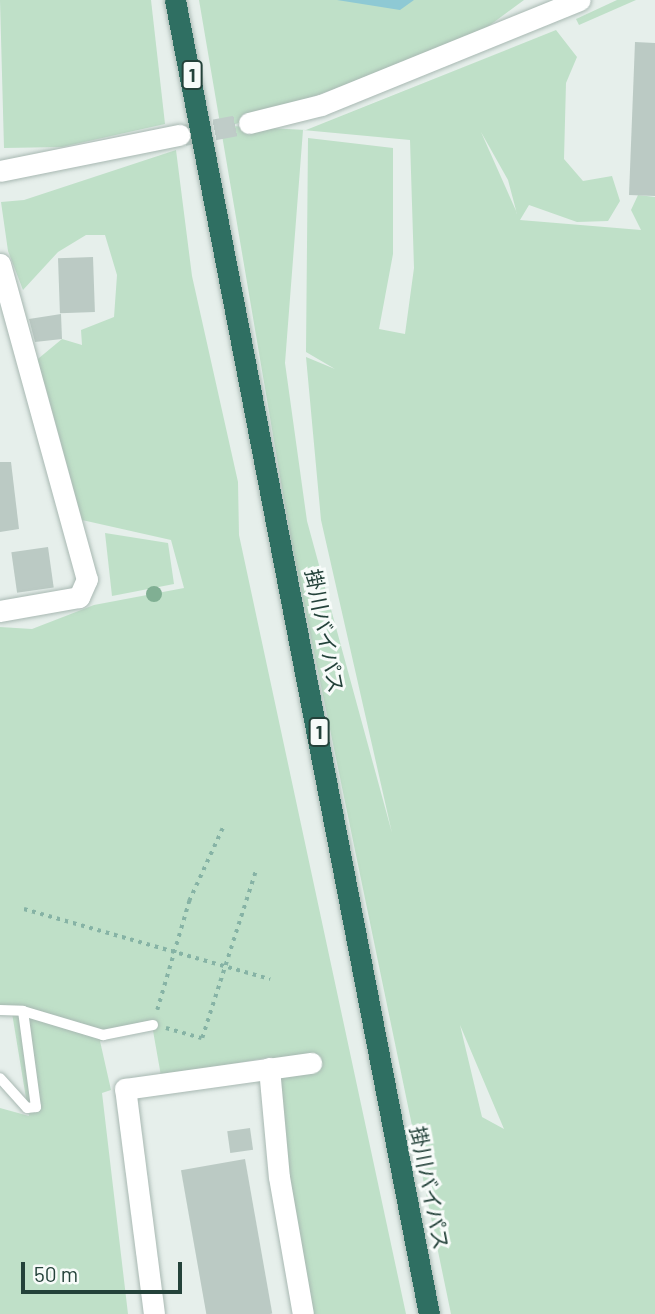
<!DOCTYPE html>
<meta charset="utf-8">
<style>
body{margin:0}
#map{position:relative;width:655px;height:1314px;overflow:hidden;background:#e6efeb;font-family:Barlow,"Noto Sans JP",sans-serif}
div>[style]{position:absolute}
.green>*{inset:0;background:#bfe0c8}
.water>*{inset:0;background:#8ec9d4}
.building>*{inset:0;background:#bbcac4;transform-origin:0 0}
.street-tunnel>*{height:21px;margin-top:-10.5px;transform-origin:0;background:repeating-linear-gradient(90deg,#bfccc8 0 21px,transparent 0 31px)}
.path>*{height:3.5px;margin-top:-1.75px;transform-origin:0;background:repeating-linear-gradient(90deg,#86b3a5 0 3.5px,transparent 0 8.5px)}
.roads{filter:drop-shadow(0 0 2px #a8b8b2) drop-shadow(0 0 2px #a8b8b2)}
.lane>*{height:10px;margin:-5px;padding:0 5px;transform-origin:5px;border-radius:5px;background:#fff}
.street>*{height:21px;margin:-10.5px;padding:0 10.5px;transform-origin:10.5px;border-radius:10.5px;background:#fff}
.highway>*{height:21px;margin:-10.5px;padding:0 10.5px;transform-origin:10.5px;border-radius:10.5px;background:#2f6f62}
.trees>*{width:16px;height:16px;margin:-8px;border-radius:50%;background:#80af93}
span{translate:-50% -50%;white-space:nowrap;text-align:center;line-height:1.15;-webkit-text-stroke:6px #f7fbf9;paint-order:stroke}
.shield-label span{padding:2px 5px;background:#f7fbf9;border:2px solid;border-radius:5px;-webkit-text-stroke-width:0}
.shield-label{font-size:19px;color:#24423a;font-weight:700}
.street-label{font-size:21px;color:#24423a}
.scale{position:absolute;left:21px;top:1262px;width:161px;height:32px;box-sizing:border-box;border:4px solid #24423a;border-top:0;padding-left:9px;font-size:21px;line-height:24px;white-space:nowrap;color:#24423a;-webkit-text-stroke:5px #f7fbf9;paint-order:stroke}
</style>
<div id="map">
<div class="green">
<i style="clip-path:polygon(0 0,151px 0,165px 124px,62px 147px,4px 148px)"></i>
<i style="clip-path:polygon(evenodd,199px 0,524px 0,467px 42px,230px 126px,306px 130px,556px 30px,577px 57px,566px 83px,564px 159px,583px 181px,612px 176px,620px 201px,608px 221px,577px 222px,529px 205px,520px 220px,641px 230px,631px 210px,638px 195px,655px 197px,655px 1314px,451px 1314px,291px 541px,199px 0,303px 130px,410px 140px,414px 268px,405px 334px,379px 329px,393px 254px,393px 148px,308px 138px,306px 352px,335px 369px,306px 357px,321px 520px,392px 833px,307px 521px,285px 363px,303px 130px,199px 0,481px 132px,508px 180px,517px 214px,517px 213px,481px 132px,199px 0,460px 1025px,504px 1129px,482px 1117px,460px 1025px)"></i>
<i style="clip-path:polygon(617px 0,636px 0,579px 25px,576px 19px)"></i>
<i style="clip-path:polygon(176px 150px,192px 276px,238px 482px,239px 535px,406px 1314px,311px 1314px,271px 1086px,272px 1057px,161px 1076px,152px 1025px,100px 1041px,111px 1090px,102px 1093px,128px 1314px,0 1314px,0 1108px,29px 1116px,12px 1013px,0 1014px,0 627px,32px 629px,94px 605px,184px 588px,171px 540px,82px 520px,45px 385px,33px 363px,62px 339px,82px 345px,81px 330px,114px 317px,117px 275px,105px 235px,86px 235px,58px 252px,23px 290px,8px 251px,1px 202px,24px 200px)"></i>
<i style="clip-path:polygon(105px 533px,168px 543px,174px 584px,112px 596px)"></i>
</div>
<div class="water">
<i style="clip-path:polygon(337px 0,414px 0,400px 10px)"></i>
</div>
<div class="building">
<i style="clip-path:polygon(635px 42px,655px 43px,655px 196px,629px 195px)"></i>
<i style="left:93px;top:257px;width:55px;height:35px;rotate:88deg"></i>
<i style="clip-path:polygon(61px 314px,62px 339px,35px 342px,29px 319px)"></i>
<i style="clip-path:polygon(0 462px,11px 462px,19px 529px,0 532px)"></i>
<i style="left:48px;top:547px;width:41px;height:37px;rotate:82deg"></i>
<i style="left:250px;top:1128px;width:22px;height:23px;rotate:82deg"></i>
<i style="left:245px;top:1159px;width:157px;height:65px;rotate:80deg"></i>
</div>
<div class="street-tunnel">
<i style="left:184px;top:135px;width:66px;rotate:-10.5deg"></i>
</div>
<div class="path">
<i style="left:24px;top:909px;width:256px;rotate:15.9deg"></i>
<i style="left:157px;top:1010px;width:114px;rotate:-73.6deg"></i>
<i style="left:189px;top:901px;width:84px;rotate:-65.3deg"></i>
<i style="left:166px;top:1028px;width:37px;rotate:16deg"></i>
<i style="left:202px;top:1038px;width:176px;rotate:-72.2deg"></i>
</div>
<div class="roads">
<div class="lane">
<i style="left:0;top:1010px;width:23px;rotate:2deg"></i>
<i style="left:23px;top:1011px;width:97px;rotate:82.3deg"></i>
<i style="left:36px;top:1107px;width:9px;rotate:174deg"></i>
<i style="left:27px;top:1108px;width:40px;rotate:-132deg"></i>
<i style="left:23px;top:1011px;width:84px;rotate:16.7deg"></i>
<i style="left:103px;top:1035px;width:51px;rotate:-11.3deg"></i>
</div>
<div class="street">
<i style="left:249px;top:123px;width:74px;rotate:-14deg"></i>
<i style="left:321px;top:105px;width:279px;rotate:-22.1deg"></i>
<i style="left:0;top:171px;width:183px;rotate:-11.4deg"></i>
<i style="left:0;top:264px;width:327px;rotate:74.6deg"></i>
<i style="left:87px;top:579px;width:20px;rotate:114deg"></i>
<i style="left:79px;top:597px;width:80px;rotate:170deg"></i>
<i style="left:269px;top:1068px;width:109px;rotate:84.8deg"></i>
<i style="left:279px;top:1177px;width:139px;rotate:80.1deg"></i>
<i style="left:154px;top:1314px;width:227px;rotate:-97.3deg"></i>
<i style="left:125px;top:1089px;width:188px;rotate:-8deg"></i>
</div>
<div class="highway">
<i style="left:175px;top:0;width:1338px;rotate:79.06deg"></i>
</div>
</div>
<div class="trees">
<i style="left:154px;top:594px"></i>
</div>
<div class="shield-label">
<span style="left:192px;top:75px">1</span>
<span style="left:319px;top:732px">1</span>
</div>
<div class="street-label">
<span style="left:325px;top:631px;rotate:79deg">掛川バイパス</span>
<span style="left:430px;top:1188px;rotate:79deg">掛川バイパス</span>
</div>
<div class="scale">50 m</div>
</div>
